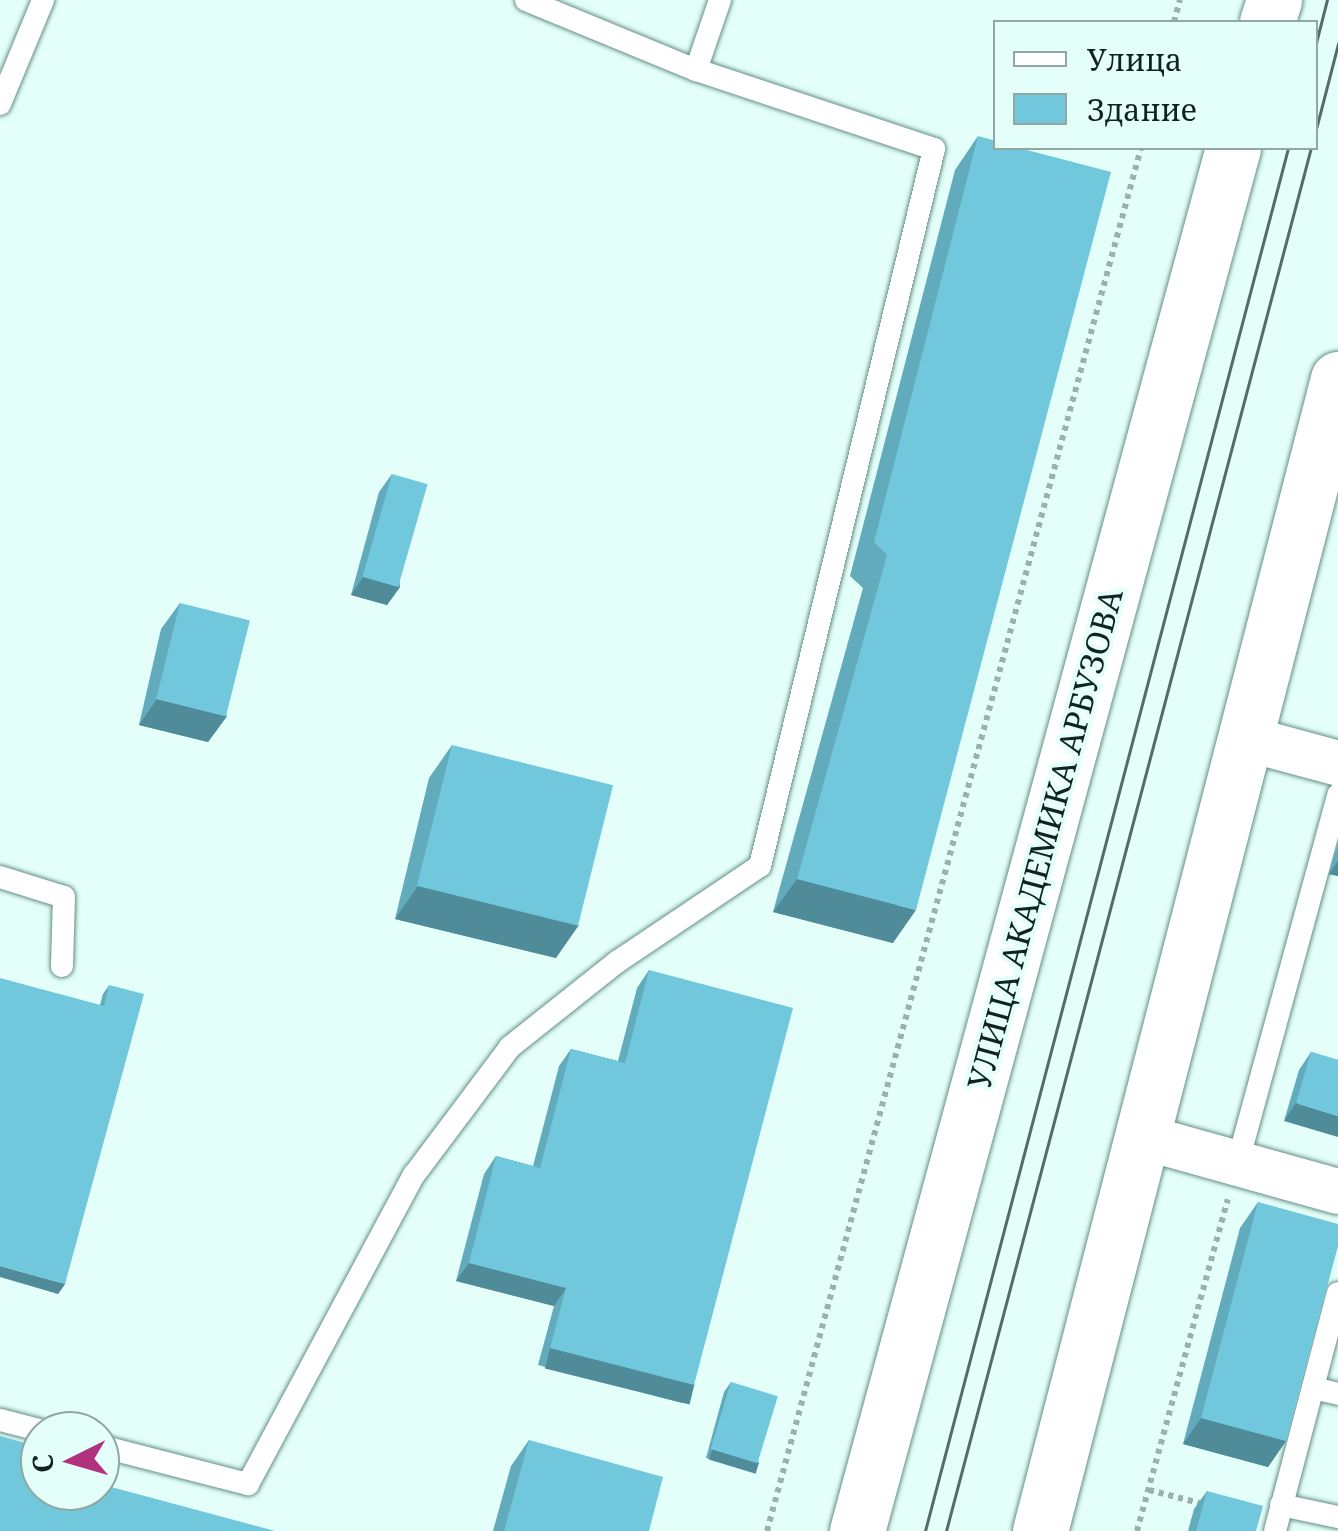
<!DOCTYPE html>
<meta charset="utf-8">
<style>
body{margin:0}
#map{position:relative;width:1338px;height:1531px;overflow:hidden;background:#e4fff9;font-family:"Noto Serif",serif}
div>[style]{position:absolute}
.path>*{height:6px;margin-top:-3px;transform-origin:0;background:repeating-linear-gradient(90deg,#9ab2ad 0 5px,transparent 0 10px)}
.roads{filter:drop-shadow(0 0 2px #648f87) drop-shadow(0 0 2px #648f87)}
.service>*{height:22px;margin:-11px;padding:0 11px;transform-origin:11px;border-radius:11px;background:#fff}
.minor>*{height:45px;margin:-22.5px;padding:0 22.5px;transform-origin:22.5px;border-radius:22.5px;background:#fff}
.primary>*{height:55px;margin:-27.5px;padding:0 27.5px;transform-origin:27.5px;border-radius:27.5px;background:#fff}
.tram>*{height:2.5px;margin:-1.25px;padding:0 1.25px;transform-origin:1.25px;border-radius:1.25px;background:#566b67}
.wall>*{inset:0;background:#61abbc}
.shaded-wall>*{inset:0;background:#4f8b99;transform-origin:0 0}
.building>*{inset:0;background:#71c7db;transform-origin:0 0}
span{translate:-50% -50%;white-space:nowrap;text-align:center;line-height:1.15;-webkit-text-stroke:8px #e4fff9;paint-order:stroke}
.street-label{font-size:32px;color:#112320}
.legend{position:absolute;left:993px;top:20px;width:325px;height:130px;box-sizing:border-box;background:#e4fff9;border:2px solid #90a7a2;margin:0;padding:12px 18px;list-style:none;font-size:30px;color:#112320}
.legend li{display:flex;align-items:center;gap:20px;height:50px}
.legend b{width:50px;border:2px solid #90a7a2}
.north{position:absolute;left:20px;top:1411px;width:100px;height:100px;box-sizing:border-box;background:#e4fff9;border:2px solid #90a7a2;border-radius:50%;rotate:265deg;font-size:28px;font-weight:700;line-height:40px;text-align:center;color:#112320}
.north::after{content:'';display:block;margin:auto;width:35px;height:45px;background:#b2327f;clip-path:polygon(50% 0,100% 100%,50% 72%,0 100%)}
</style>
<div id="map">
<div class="path">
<i style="left:1174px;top:22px;width:23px;rotate:-75deg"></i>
<i style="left:1149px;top:1490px;width:56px;rotate:14.5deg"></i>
<i style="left:767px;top:1531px;width:1433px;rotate:-74.87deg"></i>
<i style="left:1137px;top:1531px;width:344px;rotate:-74.7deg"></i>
</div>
<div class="roads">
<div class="service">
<i style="left:526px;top:0;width:184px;rotate:22.4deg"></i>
<i style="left:0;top:104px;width:113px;rotate:-67.5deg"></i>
<i style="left:0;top:877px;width:67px;rotate:17.4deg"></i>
<i style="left:64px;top:897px;width:69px;rotate:91.7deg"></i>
<i style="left:1237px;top:1165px;width:384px;rotate:-74.7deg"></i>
<i style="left:1313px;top:1388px;width:26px;rotate:13deg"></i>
<i style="left:0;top:1420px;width:44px;rotate:14.3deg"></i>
<i style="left:100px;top:1446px;width:153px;rotate:14.4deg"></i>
<i style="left:248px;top:1484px;width:351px;rotate:-61.8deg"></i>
<i style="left:414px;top:1175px;width:160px;rotate:-53.1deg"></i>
<i style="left:510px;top:1047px;width:137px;rotate:-38.5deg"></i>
<i style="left:617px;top:962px;width:172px;rotate:-33.9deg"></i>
<i style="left:760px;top:866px;width:738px;rotate:-76.36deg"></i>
<i style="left:934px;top:149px;width:251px;rotate:-161.6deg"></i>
<i style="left:696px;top:70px;width:74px;rotate:-71.1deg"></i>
<i style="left:1281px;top:1505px;width:58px;rotate:11.9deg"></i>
<i style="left:1275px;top:1531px;width:246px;rotate:-75.2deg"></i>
</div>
<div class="minor">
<i style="left:1246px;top:738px;width:95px;rotate:15.2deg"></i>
<i style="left:1144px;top:1137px;width:201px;rotate:15.6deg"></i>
</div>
<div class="primary">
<i style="left:1267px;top:22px;width:23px;rotate:-72deg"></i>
<i style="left:857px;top:1531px;width:1433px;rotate:-74.79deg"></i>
<i style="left:1040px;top:1531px;width:1190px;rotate:-75.5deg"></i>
</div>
</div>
<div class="tram">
<i style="left:1316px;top:43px;width:44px;rotate:-75.7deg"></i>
<i style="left:1316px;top:129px;width:88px;rotate:-75.5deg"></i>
<i style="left:925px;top:1531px;width:1430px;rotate:-75.29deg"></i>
<i style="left:946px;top:1531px;width:1430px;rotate:-75.22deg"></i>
</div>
<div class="wall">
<i style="clip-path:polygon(978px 136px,893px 943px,773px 912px,863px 588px,850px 576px,955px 170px)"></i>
<i style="clip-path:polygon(392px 474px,400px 587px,387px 605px,351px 595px,379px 492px)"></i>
<i style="clip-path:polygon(180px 603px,227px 716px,208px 742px,139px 725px,161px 629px)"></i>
<i style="clip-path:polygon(452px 745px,556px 958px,395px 919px,429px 778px)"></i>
<i style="clip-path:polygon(1338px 843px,1338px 876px,1329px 874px)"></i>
<i style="clip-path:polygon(649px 970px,694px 1385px,682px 1403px,538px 1365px,554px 1306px,456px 1281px,484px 1174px,496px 1156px,533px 1166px,559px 1066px,571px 1049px,618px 1061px,637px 988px)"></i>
<i style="clip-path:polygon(109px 985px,65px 1284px,58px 1294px,100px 1005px,103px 994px)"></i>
<i style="clip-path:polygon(1311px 1052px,1338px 1060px,1284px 1121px,1299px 1070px)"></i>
<i style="clip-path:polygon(1258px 1202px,1286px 1441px,1268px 1467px,1183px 1444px,1240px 1228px)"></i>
<i style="clip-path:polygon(731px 1382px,759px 1463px,753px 1472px,706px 1458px,724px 1392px)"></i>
<i style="clip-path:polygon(529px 1440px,649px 1531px,493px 1531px,511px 1466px)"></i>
<i style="clip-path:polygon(1207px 1491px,1256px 1531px,1188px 1531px,1194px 1509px)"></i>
</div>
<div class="shaded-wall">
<i style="clip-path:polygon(363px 577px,400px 587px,387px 605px,351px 595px)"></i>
<i style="clip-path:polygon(157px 699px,227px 716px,208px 742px,139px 725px)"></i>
<i style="clip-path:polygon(1338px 861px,1338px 876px,1329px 874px)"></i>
<i style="clip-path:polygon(797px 879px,916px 910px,893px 943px,773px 912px)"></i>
<i style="clip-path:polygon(418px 886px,579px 925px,556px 958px,395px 919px)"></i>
<i style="clip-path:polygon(1296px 1103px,1338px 1116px,1338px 1137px,1284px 1121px)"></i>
<i style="clip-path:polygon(469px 1263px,566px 1288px,554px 1306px,456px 1281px)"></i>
<i style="clip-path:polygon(0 1266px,65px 1284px,58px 1294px,0 1277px)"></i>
<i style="left:550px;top:1348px;width:149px;height:21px;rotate:14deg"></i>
<i style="clip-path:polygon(1201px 1418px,1286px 1441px,1268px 1467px,1183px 1444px)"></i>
<i style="left:712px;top:1449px;width:49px;height:11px;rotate:17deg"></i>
</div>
<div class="building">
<i style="clip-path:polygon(978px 136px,996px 141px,996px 148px,1019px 148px,1111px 172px,916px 910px,797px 879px,887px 555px,874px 542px)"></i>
<i style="left:392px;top:474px;width:37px;height:107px;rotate:16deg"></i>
<i style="left:180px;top:603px;width:72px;height:99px;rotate:14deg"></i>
<i style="left:452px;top:745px;width:166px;height:145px;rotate:14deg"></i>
<i style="clip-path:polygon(649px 970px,793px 1008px,694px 1385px,550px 1348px,566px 1288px,469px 1263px,496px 1156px,540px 1168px,571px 1049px,625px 1063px)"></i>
<i style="clip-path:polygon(0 974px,0 978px,104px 1006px,109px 985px,144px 994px,65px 1284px,0 1266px)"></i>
<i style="clip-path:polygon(1311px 1052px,1338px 1060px,1338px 1116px,1296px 1103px)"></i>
<i style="clip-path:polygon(1258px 1202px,1338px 1224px,1338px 1246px,1286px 1441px,1201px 1418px)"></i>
<i style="left:731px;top:1382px;width:49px;height:70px;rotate:17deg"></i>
<i style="clip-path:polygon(0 1436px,40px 1447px,40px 1491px,100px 1491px,100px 1484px,275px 1531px,0 1531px)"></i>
<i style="clip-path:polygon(529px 1440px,663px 1477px,649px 1531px,504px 1531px)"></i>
<i style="clip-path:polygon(1207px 1491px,1263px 1506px,1256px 1531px,1196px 1531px)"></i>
</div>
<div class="street-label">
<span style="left:1045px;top:839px;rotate:-75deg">УЛИЦА АКАДЕМИКА АРБУЗОВА</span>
</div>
<ul class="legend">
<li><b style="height:12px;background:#fff"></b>Улица</li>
<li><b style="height:28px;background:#71c7db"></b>Здание</li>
</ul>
<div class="north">С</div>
</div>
